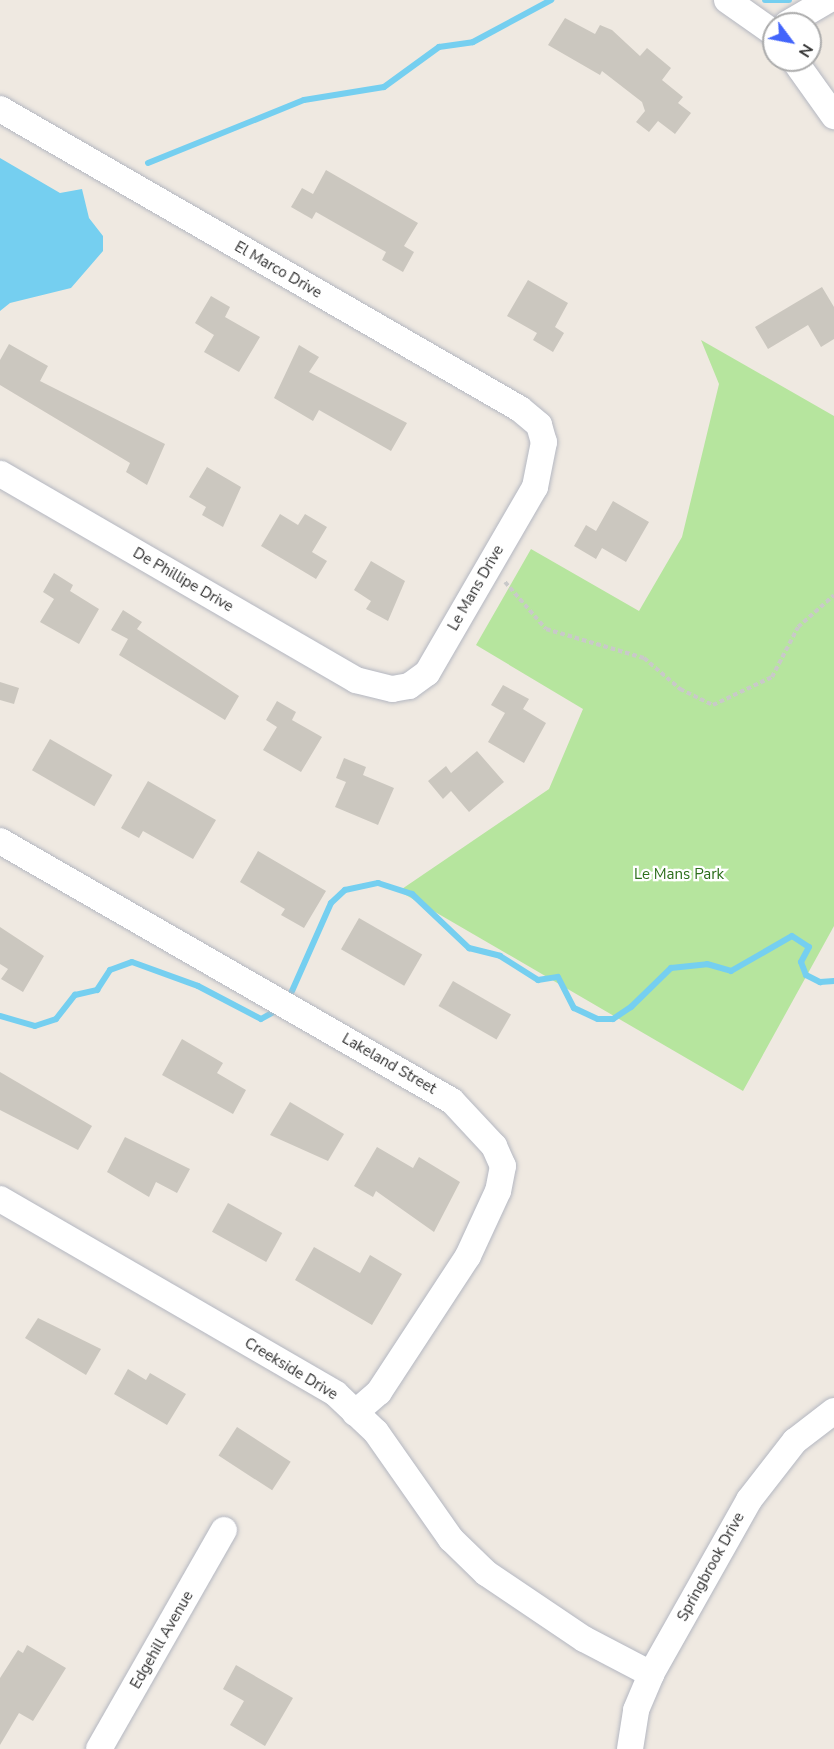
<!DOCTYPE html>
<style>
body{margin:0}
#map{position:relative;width:834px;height:1749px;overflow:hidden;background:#efe9e1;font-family:"Nunito Sans",sans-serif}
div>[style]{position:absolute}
.green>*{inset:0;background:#b6e59e}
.water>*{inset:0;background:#75cff0}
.stream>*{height:6px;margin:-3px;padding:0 3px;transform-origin:3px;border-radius:3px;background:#75cff0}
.building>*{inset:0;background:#cbc7bf;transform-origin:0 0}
.path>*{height:4px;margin-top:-2px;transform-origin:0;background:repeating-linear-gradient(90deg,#c9c9c9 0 4.5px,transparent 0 7.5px)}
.roads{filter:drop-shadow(0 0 2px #b4b7c1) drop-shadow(0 0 2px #b4b7c1)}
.minor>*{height:26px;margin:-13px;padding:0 13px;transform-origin:13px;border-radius:13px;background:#fff}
span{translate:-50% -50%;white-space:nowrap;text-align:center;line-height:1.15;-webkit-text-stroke:4.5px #fff;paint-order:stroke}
.street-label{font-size:15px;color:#2e2e2e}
.park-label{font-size:15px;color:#2c6e1b}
.north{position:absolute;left:762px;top:12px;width:60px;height:60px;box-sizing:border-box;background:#fff;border:2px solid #ababab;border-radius:50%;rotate:122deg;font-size:16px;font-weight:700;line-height:24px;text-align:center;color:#2e2e2e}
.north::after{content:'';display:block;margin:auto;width:21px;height:27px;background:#4264fb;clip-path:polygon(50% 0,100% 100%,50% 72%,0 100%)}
</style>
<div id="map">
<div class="green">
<i style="clip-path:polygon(701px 340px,834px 416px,834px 926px,743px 1091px,399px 891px,549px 789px,583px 709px,476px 645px,531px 549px,639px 611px,682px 537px,719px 384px)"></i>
</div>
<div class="water">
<i style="clip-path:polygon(0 158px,60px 193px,82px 189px,89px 218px,103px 236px,103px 251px,71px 288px,10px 303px,0 311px)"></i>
</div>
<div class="stream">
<i style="left:765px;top:0;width:24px"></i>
<i style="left:148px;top:163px;width:168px;rotate:-22deg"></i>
<i style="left:304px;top:100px;width:81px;rotate:-9.2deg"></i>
<i style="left:384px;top:87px;width:68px;rotate:-36deg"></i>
<i style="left:439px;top:47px;width:34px;rotate:-8deg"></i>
<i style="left:473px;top:42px;width:89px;rotate:-28.3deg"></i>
<i style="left:292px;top:991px;width:96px;rotate:-66.1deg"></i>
<i style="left:331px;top:903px;width:19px;rotate:-43deg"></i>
<i style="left:345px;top:890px;width:34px;rotate:-12deg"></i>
<i style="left:378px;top:883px;width:36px;rotate:18deg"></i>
<i style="left:412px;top:894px;width:79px;rotate:43.5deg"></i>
<i style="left:469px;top:948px;width:32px;rotate:14deg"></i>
<i style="left:500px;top:956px;width:45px;rotate:32.3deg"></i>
<i style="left:538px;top:980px;width:20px;rotate:-9deg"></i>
<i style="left:558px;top:977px;width:35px;rotate:63deg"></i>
<i style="left:574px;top:1008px;width:26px;rotate:25deg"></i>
<i style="left:598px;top:1019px;width:15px"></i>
<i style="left:613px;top:1019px;width:22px;rotate:-34deg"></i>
<i style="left:631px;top:1007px;width:56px;rotate:-44.3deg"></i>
<i style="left:671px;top:968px;width:36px;rotate:-6deg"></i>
<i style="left:707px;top:964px;width:25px;rotate:16deg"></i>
<i style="left:731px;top:971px;width:70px;rotate:-29.8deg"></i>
<i style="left:792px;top:936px;width:20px;rotate:33deg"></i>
<i style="left:809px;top:947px;width:17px;rotate:118deg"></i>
<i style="left:801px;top:962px;width:14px;rotate:69deg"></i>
<i style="left:806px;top:975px;width:16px;rotate:27deg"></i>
<i style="left:820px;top:982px;width:14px;rotate:-4deg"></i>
<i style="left:0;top:1016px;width:36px;rotate:16deg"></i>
<i style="left:35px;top:1026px;width:22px;rotate:-18deg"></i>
<i style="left:56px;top:1019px;width:31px;rotate:-52deg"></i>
<i style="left:75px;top:995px;width:23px;rotate:-13deg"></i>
<i style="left:97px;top:990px;width:24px;rotate:-57deg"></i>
<i style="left:110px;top:970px;width:23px;rotate:-20deg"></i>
<i style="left:132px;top:962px;width:70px;rotate:20deg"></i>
<i style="left:198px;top:986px;width:71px;rotate:27.6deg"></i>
<i style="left:261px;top:1019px;width:13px;rotate:-29deg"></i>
</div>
<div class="building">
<i style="clip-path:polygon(565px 18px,595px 34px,600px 25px,612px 30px,640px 56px,647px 48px,671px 68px,662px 80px,683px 97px,678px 103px,691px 113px,675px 134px,658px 121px,649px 132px,636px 122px,645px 111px,642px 102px,602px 71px,600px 75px,548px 45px)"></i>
<i style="clip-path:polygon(326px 170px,418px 223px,404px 246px,414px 252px,403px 272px,382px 260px,386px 252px,316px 212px,312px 219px,291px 207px,302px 188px,313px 194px)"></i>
<i style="clip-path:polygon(528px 280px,568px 303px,555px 327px,564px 333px,553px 352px,533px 340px,537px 333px,507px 316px)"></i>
<i style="clip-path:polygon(822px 287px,834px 307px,834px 339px,821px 347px,808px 325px,768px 349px,755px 327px)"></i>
<i style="clip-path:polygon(211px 296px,230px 307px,225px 317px,260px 337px,239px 372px,204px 352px,214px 335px,195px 323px)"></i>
<i style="clip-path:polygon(9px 344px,48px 366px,40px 381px,165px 444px,147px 485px,126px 472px,130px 463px,0 385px,0 360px)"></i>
<i style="clip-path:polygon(299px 345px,319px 357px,309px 372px,407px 423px,391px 451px,319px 410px,313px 421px,274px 398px)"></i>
<i style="clip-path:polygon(207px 467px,241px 487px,223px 527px,202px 515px,206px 507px,189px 497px)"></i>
<i style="clip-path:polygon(613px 501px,649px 522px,626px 562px,602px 548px,596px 559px,574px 546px,586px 525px,596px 531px)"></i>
<i style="clip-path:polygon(280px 514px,298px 525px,305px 514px,327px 527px,312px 552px,327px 561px,316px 579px,261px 546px)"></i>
<i style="clip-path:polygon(371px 561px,405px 581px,388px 621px,366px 609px,371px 601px,354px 590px)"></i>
<i style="clip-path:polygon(54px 573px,73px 585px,70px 591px,99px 609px,79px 644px,40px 622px,54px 599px,43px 592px)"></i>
<i style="clip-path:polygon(123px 610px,142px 622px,137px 629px,239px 696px,225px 720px,119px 655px,128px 639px,111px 630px)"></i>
<i style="clip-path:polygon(0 682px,19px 688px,14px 704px,0 700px)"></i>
<i style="clip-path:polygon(503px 685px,529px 699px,523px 709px,546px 723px,524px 763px,488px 742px,505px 713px,491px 705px)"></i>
<i style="clip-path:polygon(277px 701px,296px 712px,292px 720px,322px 737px,301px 772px,263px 750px,277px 727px,266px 720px)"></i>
<i style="left:50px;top:739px;width:72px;height:36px;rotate:30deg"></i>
<i style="clip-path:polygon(477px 751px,504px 782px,469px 812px,451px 791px,443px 799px,428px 781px,446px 766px,451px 773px)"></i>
<i style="clip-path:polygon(344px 758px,366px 767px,363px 775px,394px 788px,378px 825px,335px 807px,346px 782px,336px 778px)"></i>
<i style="clip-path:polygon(148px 781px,216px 820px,193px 859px,143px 831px,139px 838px,121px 828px)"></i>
<i style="clip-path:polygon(258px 851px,326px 891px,304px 928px,281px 915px,285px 909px,240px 882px)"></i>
<i style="left:359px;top:918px;width:73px;height:36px;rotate:30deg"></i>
<i style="clip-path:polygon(0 927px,44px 956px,23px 992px,1px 979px,8px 969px,0 964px)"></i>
<i style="left:453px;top:981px;width:67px;height:29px;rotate:30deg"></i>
<i style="clip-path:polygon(182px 1039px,223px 1063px,217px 1073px,246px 1090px,233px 1114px,162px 1075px)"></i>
<i style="clip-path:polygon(0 1072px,92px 1126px,78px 1150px,0 1110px)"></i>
<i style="clip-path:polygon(290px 1102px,344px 1134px,328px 1161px,270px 1135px)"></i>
<i style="clip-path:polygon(125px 1137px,190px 1169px,177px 1193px,156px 1182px,149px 1197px,107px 1172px)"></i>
<i style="clip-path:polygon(377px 1147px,413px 1168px,419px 1157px,460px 1182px,434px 1232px,376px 1191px,373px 1197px,354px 1186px)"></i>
<i style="left:228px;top:1203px;width:62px;height:33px;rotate:29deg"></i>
<i style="clip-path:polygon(314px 1247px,360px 1273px,370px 1255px,402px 1274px,372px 1325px,295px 1280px)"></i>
<i style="clip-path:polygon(38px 1318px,101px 1349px,86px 1375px,25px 1338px)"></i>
<i style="clip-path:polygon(128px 1369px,146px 1380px,150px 1373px,186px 1394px,167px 1425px,114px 1394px)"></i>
<i style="left:237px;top:1427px;width:64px;height:34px;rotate:33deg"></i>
<i style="clip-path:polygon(27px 1645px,66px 1668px,33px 1721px,19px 1713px,0 1745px,0 1678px,18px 1650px,23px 1653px)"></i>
<i style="clip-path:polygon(236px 1665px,293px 1698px,265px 1746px,230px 1725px,244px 1701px,223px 1689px)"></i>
</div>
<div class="path">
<i style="left:505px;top:582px;width:62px;rotate:48.9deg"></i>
<i style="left:546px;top:629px;width:102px;rotate:16.5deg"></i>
<i style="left:644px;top:658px;width:48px;rotate:40.7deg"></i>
<i style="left:680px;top:689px;width:37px;rotate:26deg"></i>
<i style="left:713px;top:705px;width:65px;rotate:-25.4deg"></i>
<i style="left:772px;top:677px;width:56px;rotate:-62.5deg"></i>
<i style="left:798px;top:627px;width:48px;rotate:-41.6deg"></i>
</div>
<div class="roads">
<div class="minor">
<i style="left:727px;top:0;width:57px;rotate:35.1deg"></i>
<i style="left:787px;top:24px;width:48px;rotate:-30.3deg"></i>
<i style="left:794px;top:60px;width:69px;rotate:54.5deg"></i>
<i style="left:0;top:109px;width:600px;rotate:29.98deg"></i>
<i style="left:520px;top:409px;width:25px;rotate:40deg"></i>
<i style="left:539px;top:425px;width:18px;rotate:74deg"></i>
<i style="left:544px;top:442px;width:46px;rotate:101.3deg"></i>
<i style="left:535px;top:487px;width:215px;rotate:120.1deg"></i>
<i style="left:427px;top:673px;width:22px;rotate:144deg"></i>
<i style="left:409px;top:686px;width:17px;rotate:170deg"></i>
<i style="left:392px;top:689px;width:37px;rotate:-166deg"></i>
<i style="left:356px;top:680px;width:411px;rotate:-149.9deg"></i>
<i style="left:0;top:841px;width:521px;rotate:29.91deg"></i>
<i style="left:452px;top:1101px;width:62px;rotate:47deg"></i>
<i style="left:494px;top:1146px;width:22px;rotate:66deg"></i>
<i style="left:503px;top:1166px;width:25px;rotate:101deg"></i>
<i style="left:498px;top:1191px;width:72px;rotate:114.8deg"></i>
<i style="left:468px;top:1256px;width:163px;rotate:123.2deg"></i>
<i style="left:379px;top:1392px;width:32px;rotate:139deg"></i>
<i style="left:0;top:1199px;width:388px;rotate:30.1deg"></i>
<i style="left:336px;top:1394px;width:55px;rotate:43.5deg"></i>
<i style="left:376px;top:1432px;width:131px;rotate:55deg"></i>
<i style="left:451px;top:1539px;width:49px;rotate:44.2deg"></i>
<i style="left:486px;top:1573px;width:118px;rotate:34deg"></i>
<i style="left:584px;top:1639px;width:76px;rotate:27.6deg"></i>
<i style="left:99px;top:1749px;width:252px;rotate:-60.3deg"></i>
<i style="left:630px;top:1749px;width:39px;rotate:-81deg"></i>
<i style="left:636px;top:1710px;width:39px;rotate:-67deg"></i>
<i style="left:651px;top:1674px;width:200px;rotate:-60.6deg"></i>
<i style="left:749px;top:1500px;width:75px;rotate:-52.1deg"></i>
<i style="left:795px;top:1441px;width:49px;rotate:-37.6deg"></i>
</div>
</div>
<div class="street-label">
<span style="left:278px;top:270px;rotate:30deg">El Marco Drive</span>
<span style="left:183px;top:580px;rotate:30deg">De Phillipe Drive</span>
<span style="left:476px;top:588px;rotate:-60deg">Le Mans Drive</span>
<span style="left:389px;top:1064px;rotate:30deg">Lakeland Street</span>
<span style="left:291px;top:1369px;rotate:31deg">Creekside Drive</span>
<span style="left:711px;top:1567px;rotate:-61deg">Springbrook Drive</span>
<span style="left:162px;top:1640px;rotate:-60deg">Edgehill Avenue</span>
</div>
<div class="park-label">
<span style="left:679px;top:875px">Le Mans Park</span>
</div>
<div class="north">N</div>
</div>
